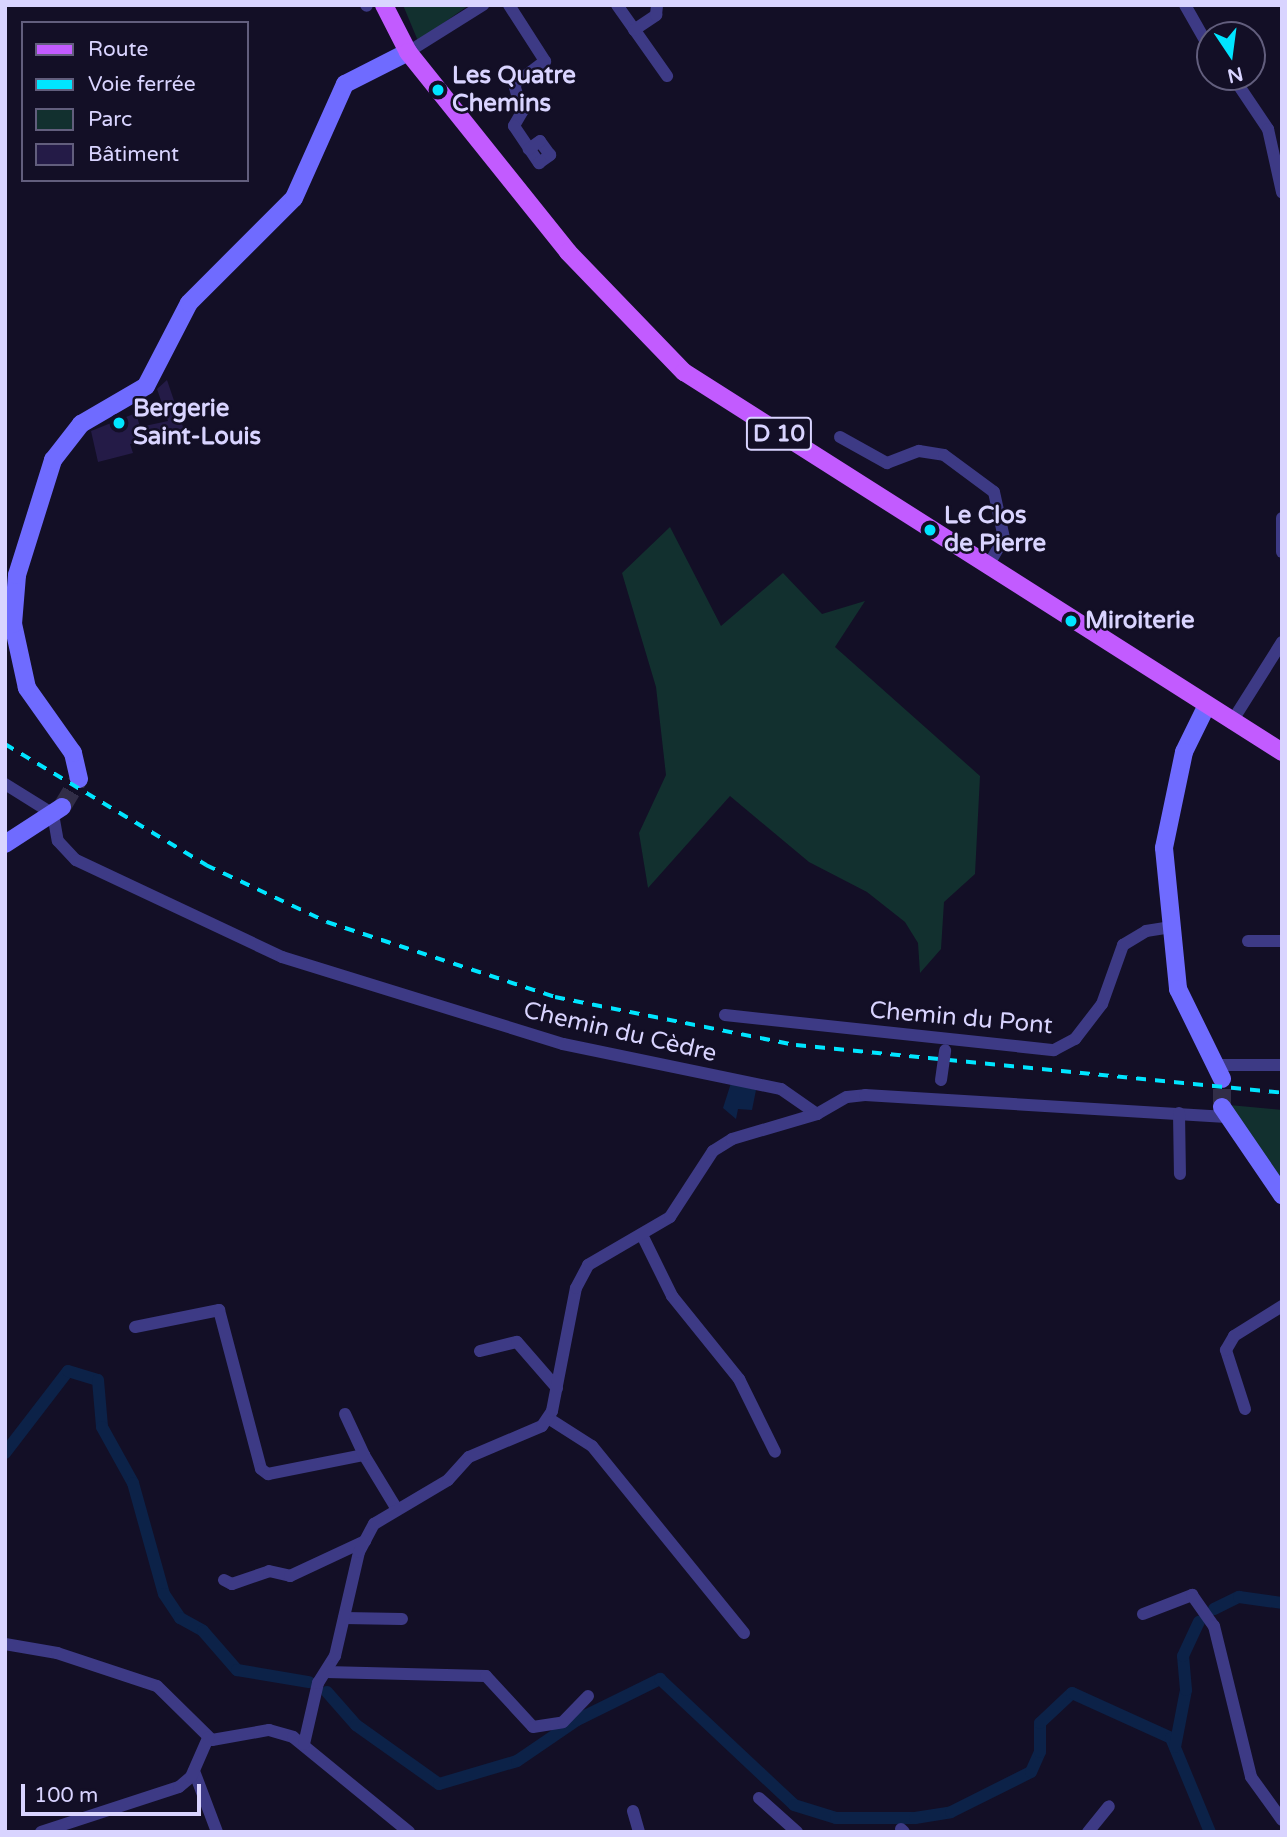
<!DOCTYPE html>
<meta charset="utf-8">
<style>
body{margin:0}
#map{position:relative;width:1287px;height:1837px;overflow:hidden;background:#130f26;font-family:"Varela Round",sans-serif}
div>[style]{position:absolute}
.green>*{inset:0;background:#12302f}
.water>*{inset:0;background:#0c2248}
.canal>*{height:12px;margin:-6px;padding:0 6px;transform-origin:6px;border-radius:6px;background:#0c2248}
.building>*{inset:0;background:#241b47}
.secondary-tunnel>*{height:18px;margin-top:-9px;transform-origin:0;background:repeating-linear-gradient(90deg,#312d47 0 18px,transparent 0 27px)}
.street>*{height:12px;margin:-6px;padding:0 6px;transform-origin:6px;border-radius:6px;background:#3d3a85}
.secondary>*{height:18px;margin:-9px;padding:0 9px;transform-origin:9px;border-radius:9px;background:#6f6bff}
.primary>*{height:18px;margin:-9px;padding:0 9px;transform-origin:9px;border-radius:9px;background:#c25bff}
.rail>*{height:3.5px;margin-top:-1.75px;transform-origin:0;background:repeating-linear-gradient(90deg,#00e5ff 0 10px,transparent 0 19px)}
.street-bridge>*{height:12px;margin:-6px;padding:0 6px;transform-origin:6px;border-radius:6px;background:#3d3a85}
.dots>*{width:19px;height:19px;translate:-50% -50%;box-sizing:border-box;border:4px solid #130f26;border-radius:50%}
span{translate:-50% -50%;white-space:nowrap;text-align:center;line-height:1.15;-webkit-text-stroke:5px #130f26;paint-order:stroke}
.shield-label span{padding:2px 5px;background:#130f26;border:2px solid;border-radius:5px;-webkit-text-stroke-width:0}
.shield-label{font-size:23px;color:#d9d4ff;font-weight:700}
.poi-label{font-size:24px;color:#d9d4ff;font-weight:700}
.left{translate:0 -50%;text-align:left}
.street-label{font-size:24px;color:#d9d4ff}
.frame{position:absolute;inset:0;border:7px solid #d9d4ff;pointer-events:none}
.legend{position:absolute;left:21px;top:21px;width:228px;height:161px;box-sizing:border-box;background:#130f26;border:2px solid #625e7d;margin:0;padding:9px 12px;list-style:none;font-size:21px;color:#d9d4ff}
.legend li{display:flex;align-items:center;gap:14px;height:35px}
.legend b{width:35px;border:2px solid #625e7d}
.north{position:absolute;left:1196px;top:21px;width:70px;height:70px;box-sizing:border-box;background:#130f26;border:2px solid #625e7d;border-radius:50%;rotate:167deg;font-size:19px;font-weight:700;line-height:28px;text-align:center;color:#d9d4ff}
.north::after{content:'';display:block;margin:auto;width:24px;height:32px;background:#00e5ff;clip-path:polygon(50% 0,100% 100%,50% 72%,0 100%)}
.scale{position:absolute;left:21px;top:1784px;width:180px;height:32px;box-sizing:border-box;border:4px solid #d9d4ff;border-top:0;padding-left:9px;font-size:21px;line-height:24px;white-space:nowrap;color:#d9d4ff;-webkit-text-stroke:5px #130f26;paint-order:stroke}
</style>
<div id="map">
<div class="green">
<i style="clip-path:polygon(403px 5px,469px 5px,418px 41px)"></i>
<i style="clip-path:polygon(670px 527px,721px 626px,783px 573px,822px 614px,865px 601px,835px 647px,980px 776px,975px 874px,944px 902px,941px 949px,920px 973px,918px 943px,905px 922px,867px 892px,809px 862px,730px 796px,648px 888px,639px 833px,666px 775px,656px 687px,622px 573px)"></i>
<i style="clip-path:polygon(1229px 1105px,1282px 1110px,1282px 1182px)"></i>
</div>
<div class="water">
<i style="clip-path:polygon(731px 1083px,756px 1090px,752px 1110px,738px 1109px,736px 1119px,723px 1108px)"></i>
</div>
<div class="canal">
<i style="left:5px;top:1453px;width:103px;rotate:-52.5deg"></i>
<i style="left:68px;top:1371px;width:31px;rotate:17deg"></i>
<i style="left:98px;top:1380px;width:47px;rotate:85.1deg"></i>
<i style="left:102px;top:1427px;width:64px;rotate:61deg"></i>
<i style="left:133px;top:1483px;width:115px;rotate:74.4deg"></i>
<i style="left:164px;top:1594px;width:29px;rotate:56deg"></i>
<i style="left:180px;top:1618px;width:26px;rotate:29deg"></i>
<i style="left:203px;top:1631px;width:52px;rotate:48.9deg"></i>
<i style="left:237px;top:1670px;width:73px;rotate:9.5deg"></i>
<i style="left:1214px;top:1609px;width:28px;rotate:-26deg"></i>
<i style="left:1239px;top:1597px;width:43px;rotate:7.9deg"></i>
<i style="left:327px;top:1692px;width:44px;rotate:48.7deg"></i>
<i style="left:356px;top:1725px;width:102px;rotate:35.4deg"></i>
<i style="left:439px;top:1784px;width:81px;rotate:-16.4deg"></i>
<i style="left:517px;top:1761px;width:73px;rotate:-34.3deg"></i>
<i style="left:577px;top:1720px;width:93px;rotate:-26.3deg"></i>
<i style="left:660px;top:1679px;width:184px;rotate:43.2deg"></i>
<i style="left:794px;top:1805px;width:44px;rotate:17.2deg"></i>
<i style="left:836px;top:1818px;width:79px"></i>
<i style="left:915px;top:1818px;width:36px;rotate:-9deg"></i>
<i style="left:951px;top:1812px;width:89px;rotate:-26.6deg"></i>
<i style="left:1031px;top:1772px;width:22px;rotate:-66deg"></i>
<i style="left:1040px;top:1752px;width:29px;rotate:-90deg"></i>
<i style="left:1040px;top:1723px;width:44px;rotate:-43.2deg"></i>
<i style="left:1072px;top:1693px;width:109px;rotate:24.4deg"></i>
<i style="left:1171px;top:1738px;width:102px;rotate:67.5deg"></i>
<i style="left:1175px;top:1747px;width:58px;rotate:-79.1deg"></i>
<i style="left:1186px;top:1690px;width:34px;rotate:-95deg"></i>
<i style="left:1183px;top:1656px;width:38px;rotate:-65deg"></i>
</div>
<div class="building">
<i style="clip-path:polygon(167px 380px,184px 430px,130px 444px,133px 453px,98px 462px,91px 431px,136px 413px,140px 427px,168px 421px,157px 389px)"></i>
</div>
<div class="secondary-tunnel">
<i style="left:62px;top:807px;width:33px;rotate:-59deg"></i>
<i style="left:1222px;top:1107px;width:28px;rotate:-90deg"></i>
</div>
<div class="street">
<i style="left:366px;top:5px;width:1px;rotate:45deg"></i>
<i style="left:509px;top:5px;width:67px;rotate:57.3deg"></i>
<i style="left:545px;top:61px;width:39px;rotate:143deg"></i>
<i style="left:514px;top:84px;width:29px;rotate:74deg"></i>
<i style="left:522px;top:112px;width:16px;rotate:120deg"></i>
<i style="left:514px;top:126px;width:45px;rotate:56deg"></i>
<i style="left:539px;top:163px;width:14px;rotate:-36deg"></i>
<i style="left:550px;top:155px;width:17px;rotate:-126deg"></i>
<i style="left:540px;top:141px;width:14px;rotate:144deg"></i>
<i style="left:617px;top:5px;width:87px;rotate:54.8deg"></i>
<i style="left:1185px;top:5px;width:51px;rotate:60.4deg"></i>
<i style="left:634px;top:30px;width:27px;rotate:-34deg"></i>
<i style="left:656px;top:15px;width:10px;rotate:-84deg"></i>
<i style="left:408px;top:52px;width:89px;rotate:-32.1deg"></i>
<i style="left:1233px;top:77px;width:63px;rotate:56.1deg"></i>
<i style="left:1268px;top:129px;width:65px;rotate:77.5deg"></i>
<i style="left:840px;top:437px;width:54px;rotate:29deg"></i>
<i style="left:887px;top:463px;width:34px;rotate:-21deg"></i>
<i style="left:919px;top:451px;width:25px;rotate:9deg"></i>
<i style="left:944px;top:455px;width:62px;rotate:36.5deg"></i>
<i style="left:994px;top:492px;width:47px;rotate:77.7deg"></i>
<i style="left:1004px;top:538px;width:34px;rotate:120deg"></i>
<i style="left:1282px;top:518px;width:34px;rotate:90deg"></i>
<i style="left:1231px;top:723px;width:96px;rotate:-57.8deg"></i>
<i style="left:5px;top:784px;width:57px;rotate:32deg"></i>
<i style="left:53px;top:814px;width:27px;rotate:80deg"></i>
<i style="left:58px;top:841px;width:26px;rotate:47deg"></i>
<i style="left:76px;top:860px;width:228px;rotate:25.2deg"></i>
<i style="left:282px;top:957px;width:294px;rotate:17.2deg"></i>
<i style="left:563px;top:1044px;width:223px;rotate:11.7deg"></i>
<i style="left:781px;top:1089px;width:44px;rotate:34.8deg"></i>
<i style="left:817px;top:1114px;width:34px;rotate:-30deg"></i>
<i style="left:847px;top:1097px;width:18px;rotate:-6deg"></i>
<i style="left:865px;top:1095px;width:362px;rotate:3.5deg"></i>
<i style="left:1248px;top:941px;width:34px"></i>
<i style="left:725px;top:1015px;width:331px;rotate:6.1deg"></i>
<i style="left:1054px;top:1050px;width:24px;rotate:-28deg"></i>
<i style="left:1075px;top:1039px;width:44px;rotate:-52.4deg"></i>
<i style="left:1102px;top:1004px;width:63px;rotate:-70.4deg"></i>
<i style="left:1123px;top:945px;width:27px;rotate:-31deg"></i>
<i style="left:1146px;top:931px;width:24px;rotate:-9deg"></i>
<i style="left:1217px;top:1065px;width:65px"></i>
<i style="left:1179px;top:1113px;width:61px;rotate:89.1deg"></i>
<i style="left:643px;top:1237px;width:66px;rotate:63.8deg"></i>
<i style="left:672px;top:1296px;width:107px;rotate:51.1deg"></i>
<i style="left:739px;top:1379px;width:81px;rotate:63.7deg"></i>
<i style="left:135px;top:1327px;width:86px;rotate:-11.4deg"></i>
<i style="left:219px;top:1310px;width:164px;rotate:75.2deg"></i>
<i style="left:261px;top:1469px;width:9px;rotate:36deg"></i>
<i style="left:268px;top:1474px;width:98px;rotate:-11.2deg"></i>
<i style="left:364px;top:1455px;width:60px;rotate:58.7deg"></i>
<i style="left:480px;top:1351px;width:38px;rotate:-14deg"></i>
<i style="left:517px;top:1342px;width:61px;rotate:49deg"></i>
<i style="left:1245px;top:1409px;width:62px;rotate:-107.9deg"></i>
<i style="left:1226px;top:1350px;width:16px;rotate:-60deg"></i>
<i style="left:1234px;top:1336px;width:57px;rotate:-32deg"></i>
<i style="left:345px;top:1414px;width:45px;rotate:65.1deg"></i>
<i style="left:548px;top:1418px;width:52px;rotate:32.5deg"></i>
<i style="left:592px;top:1446px;width:241px;rotate:50.9deg"></i>
<i style="left:224px;top:1580px;width:9px;rotate:27deg"></i>
<i style="left:232px;top:1584px;width:39px;rotate:-19deg"></i>
<i style="left:269px;top:1571px;width:22px;rotate:13deg"></i>
<i style="left:290px;top:1576px;width:83px;rotate:-25deg"></i>
<i style="left:1143px;top:1614px;width:53px;rotate:-21.2deg"></i>
<i style="left:1192px;top:1595px;width:38px;rotate:55deg"></i>
<i style="left:1214px;top:1626px;width:155px;rotate:76.2deg"></i>
<i style="left:1251px;top:1777px;width:53px;rotate:54.2deg"></i>
<i style="left:344px;top:1618px;width:58px;rotate:1deg"></i>
<i style="left:5px;top:1644px;width:53px;rotate:9.8deg"></i>
<i style="left:57px;top:1653px;width:105px;rotate:18.3deg"></i>
<i style="left:157px;top:1686px;width:77px;rotate:44.5deg"></i>
<i style="left:212px;top:1740px;width:58px;rotate:-10deg"></i>
<i style="left:269px;top:1730px;width:25px;rotate:16deg"></i>
<i style="left:293px;top:1737px;width:150px;rotate:39.3deg"></i>
<i style="left:326px;top:1672px;width:160px;rotate:1.4deg"></i>
<i style="left:486px;top:1676px;width:69px;rotate:47.3deg"></i>
<i style="left:533px;top:1727px;width:30px;rotate:-9deg"></i>
<i style="left:563px;top:1722px;width:36px;rotate:-46deg"></i>
<i style="left:304px;top:1744px;width:63px;rotate:-77.1deg"></i>
<i style="left:318px;top:1683px;width:32px;rotate:-58deg"></i>
<i style="left:335px;top:1656px;width:107px;rotate:-77deg"></i>
<i style="left:359px;top:1552px;width:32px;rotate:-62deg"></i>
<i style="left:374px;top:1524px;width:86px;rotate:-30.7deg"></i>
<i style="left:448px;top:1480px;width:31px;rotate:-48deg"></i>
<i style="left:469px;top:1457px;width:79px;rotate:-23deg"></i>
<i style="left:542px;top:1426px;width:18px;rotate:-56deg"></i>
<i style="left:552px;top:1411px;width:125px;rotate:-79deg"></i>
<i style="left:576px;top:1288px;width:26px;rotate:-62deg"></i>
<i style="left:588px;top:1265px;width:95px;rotate:-30.3deg"></i>
<i style="left:670px;top:1217px;width:79px;rotate:-56.9deg"></i>
<i style="left:713px;top:1151px;width:22px;rotate:-32deg"></i>
<i style="left:732px;top:1139px;width:89px;rotate:-16.4deg"></i>
<i style="left:194px;top:1771px;width:65px;rotate:69.3deg"></i>
<i style="left:759px;top:1798px;width:51px;rotate:41.8deg"></i>
<i style="left:633px;top:1811px;width:22px;rotate:74deg"></i>
<i style="left:901px;top:1829px;width:4px;rotate:45deg"></i>
<i style="left:41px;top:1832px;width:145px;rotate:-18.1deg"></i>
<i style="left:179px;top:1787px;width:16px;rotate:-40deg"></i>
<i style="left:191px;top:1777px;width:43px;rotate:-66.4deg"></i>
<i style="left:1088px;top:1832px;width:33px;rotate:-51deg"></i>
</div>
<div class="secondary">
<i style="left:1206px;top:707px;width:50px;rotate:116.1deg"></i>
<i style="left:1184px;top:752px;width:98px;rotate:101.8deg"></i>
<i style="left:1164px;top:848px;width:142px;rotate:84.3deg"></i>
<i style="left:1178px;top:989px;width:100px;rotate:63.9deg"></i>
<i style="left:79px;top:779px;width:27px;rotate:-103deg"></i>
<i style="left:73px;top:753px;width:80px;rotate:-125.3deg"></i>
<i style="left:27px;top:688px;width:66px;rotate:-102.3deg"></i>
<i style="left:13px;top:624px;width:49px;rotate:-85.3deg"></i>
<i style="left:17px;top:575px;width:121px;rotate:-72.6deg"></i>
<i style="left:53px;top:460px;width:46px;rotate:-52.1deg"></i>
<i style="left:81px;top:424px;width:75px;rotate:-30.3deg"></i>
<i style="left:146px;top:386px;width:93px;rotate:-62.6deg"></i>
<i style="left:189px;top:303px;width:148px;rotate:-45deg"></i>
<i style="left:294px;top:198px;width:125px;rotate:-65.9deg"></i>
<i style="left:345px;top:84px;width:71px;rotate:-26.9deg"></i>
<i style="left:5px;top:844px;width:68px;rotate:-33deg"></i>
<i style="left:1222px;top:1107px;width:107px;rotate:55.7deg"></i>
</div>
<div class="primary">
<i style="left:384px;top:5px;width:53px;rotate:62.9deg"></i>
<i style="left:408px;top:52px;width:256px;rotate:51.3deg"></i>
<i style="left:568px;top:252px;width:167px;rotate:46deg"></i>
<i style="left:684px;top:372px;width:709px;rotate:32.43deg"></i>
</div>
<div class="rail">
<i style="left:5px;top:744px;width:235px;rotate:31deg"></i>
<i style="left:206px;top:865px;width:134px;rotate:25.2deg"></i>
<i style="left:327px;top:922px;width:240px;rotate:18.2deg"></i>
<i style="left:555px;top:997px;width:246px;rotate:11.3deg"></i>
<i style="left:796px;top:1045px;width:488px;rotate:5.6deg"></i>
</div>
<div class="street-bridge">
<i style="left:941px;top:1080px;width:30px;rotate:-82deg"></i>
</div>
<div class="dots">
<i style="left:438px;top:90px;background:#00e5ff"></i>
<i style="left:119px;top:423px;background:#00e5ff"></i>
<i style="left:930px;top:530px;background:#00e5ff"></i>
<i style="left:1071px;top:621px;background:#00e5ff"></i>
</div>
<div class="shield-label">
<span style="left:779px;top:434px">D 10</span>
</div>
<div class="poi-label">
<span class="left" style="left:452px;top:90px">Les Quatre<br>Chemins</span>
<span class="left" style="left:133px;top:423px">Bergerie<br>Saint-Louis</span>
<span class="left" style="left:944px;top:530px">Le Clos<br>de Pierre</span>
<span class="left" style="left:1085px;top:621px">Miroiterie</span>
</div>
<div class="street-label">
<span style="left:961px;top:1018px;rotate:5deg">Chemin du Pont</span>
<span style="left:620px;top:1032px;rotate:13deg">Chemin du Cèdre</span>
</div>
<div class="frame"></div>
<ul class="legend">
<li><b style="height:9px;background:#c25bff"></b>Route</li>
<li><b style="height:9px;background:#00e5ff"></b>Voie ferrée</li>
<li><b style="height:19px;background:#12302f"></b>Parc</li>
<li><b style="height:19px;background:#241b47"></b>Bâtiment</li>
</ul>
<div class="north">N</div>
<div class="scale">100 m</div>
</div>
